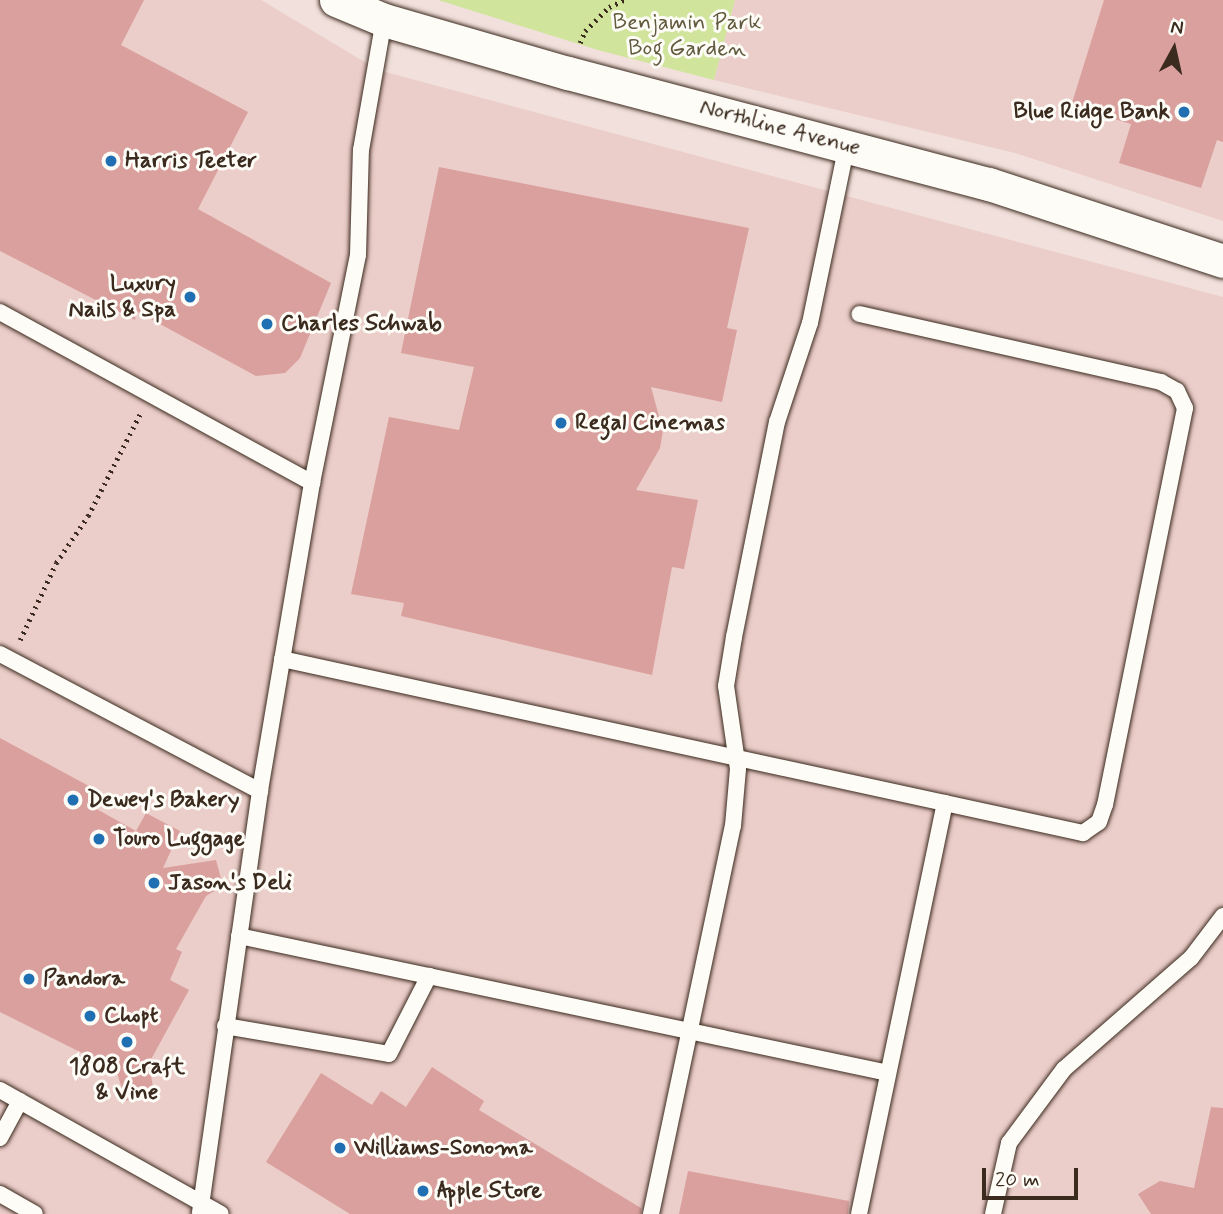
<!DOCTYPE html>
<style>
body{margin:0}
#map{position:relative;width:1223px;height:1214px;overflow:hidden;background:#f2e0dc;font-family:Mynerve,sans-serif}
div>[style]{position:absolute}
.built>*{inset:0;background:#ebcdc9}
.green>*{inset:0;background:#d0e59b}
.building>*{inset:0;background:#daa09d}
.path>*{height:4.5px;margin-top:-2.25px;transform-origin:0;background:repeating-linear-gradient(90deg,#3b2a1e 0 2px,transparent 0 7px)}
.roads{filter:drop-shadow(0 0 2px #3b2a1e) drop-shadow(0 0 2px #3b2a1e)}
.lane>*{height:16px;margin:-8px;padding:0 8px;transform-origin:8px;border-radius:8px;background:#fdfcf7}
.street>*{height:33px;margin:-16.5px;padding:0 16.5px;transform-origin:16.5px;border-radius:16.5px;background:#fdfcf7}
.dots>*{width:19px;height:19px;translate:-50% -50%;box-sizing:border-box;border:4px solid #fdfcf7;border-radius:50%}
span{translate:-50% -50%;white-space:nowrap;text-align:center;line-height:1.15;-webkit-text-stroke:6px #fdfcf7;paint-order:stroke}
.park-label{font-size:23px;color:#60593d}
.poi-label{font-size:23px;color:#3b2a1e;font-weight:700}
.right{translate:-100% -50%;text-align:right}
.left{translate:0 -50%;text-align:left}
.street-label{font-size:23px;color:#3b2a1e}
.north{position:absolute;left:1139px;top:14px;width:70px;height:70px;-webkit-text-stroke:5px #fdfcf7;paint-order:stroke;rotate:8deg;font-size:19px;font-weight:700;line-height:28px;text-align:center;color:#3b2a1e}
.north::after{content:'';display:block;margin:auto;width:24px;height:32px;background:#3b2a1e;clip-path:polygon(50% 0,100% 100%,50% 72%,0 100%)}
.scale{position:absolute;left:982px;top:1168px;width:96px;height:32px;box-sizing:border-box;border:4px solid #3b2a1e;border-top:0;padding-left:9px;font-size:21px;line-height:24px;white-space:nowrap;color:#3b2a1e;-webkit-text-stroke:5px #fdfcf7;paint-order:stroke}
</style>
<div id="map">
<div class="built">
<i style="clip-path:polygon(0 0,261px 0,378px 70px,1223px 297px,1223px 1214px,0 1214px)"></i>
<i style="clip-path:polygon(735px 0,1223px 0,1223px 221px,1015px 153px,714px 80px)"></i>
</div>
<div class="green">
<i style="clip-path:polygon(438px 0,735px 0,714px 80px,598px 50px)"></i>
</div>
<div class="building">
<i style="clip-path:polygon(0 0,144px 0,121px 45px,248px 112px,198px 209px,331px 283px,300px 358px,285px 373px,256px 376px,136px 311px,135px 320px,0 251px)"></i>
<i style="clip-path:polygon(1104px 0,1223px 0,1223px 142px,1217px 140px,1201px 188px,1119px 163px,1131px 124px,1071px 106px)"></i>
<i style="clip-path:polygon(439px 167px,749px 228px,727px 328px,737px 330px,722px 402px,651px 387px,663px 431px,660px 448px,636px 490px,698px 500px,684px 569px,672px 567px,652px 675px,401px 616px,404px 603px,351px 594px,389px 417px,459px 430px,474px 367px,401px 353px)"></i>
<i style="clip-path:polygon(0 738px,100px 792px,93px 807px,136px 831px,146px 813px,180px 831px,163px 868px,216px 860px,223px 886px,206px 896px,176px 949px,182px 952px,170px 980px,189px 990px,149px 1063px,154px 1093px,126px 1101px,116px 1070px,0 1012px)"></i>
<i style="clip-path:polygon(432px 1067px,484px 1101px,479px 1110px,641px 1208px,641px 1214px,350px 1214px,266px 1162px,321px 1073px,372px 1105px,381px 1091px,406px 1107px)"></i>
<i style="clip-path:polygon(1211px 1107px,1223px 1108px,1223px 1214px,1151px 1214px,1138px 1194px,1160px 1181px,1194px 1188px)"></i>
<i style="clip-path:polygon(688px 1171px,849px 1201px,848px 1214px,679px 1214px)"></i>
</div>
<div class="path">
<i style="left:580px;top:43px;width:13px;rotate:-67deg"></i>
<i style="left:585px;top:31px;width:34px;rotate:-45deg"></i>
<i style="left:609px;top:7px;width:17px;rotate:-25deg"></i>
<i style="left:20px;top:640px;width:85px;rotate:-64.9deg"></i>
<i style="left:56px;top:563px;width:57px;rotate:-55.8deg"></i>
<i style="left:88px;top:516px;width:114px;rotate:-63deg"></i>
</div>
<div class="roads">
<div class="lane">
<i style="left:0;top:312px;width:356px;rotate:28.7deg"></i>
<i style="left:312px;top:483px;width:312px;rotate:99.6deg"></i>
<i style="left:312px;top:483px;width:233px;rotate:-78.6deg"></i>
<i style="left:358px;top:255px;width:105px;rotate:-88.4deg"></i>
<i style="left:361px;top:150px;width:132px;rotate:-80deg"></i>
<i style="left:0;top:654px;width:294px;rotate:27.8deg"></i>
<i style="left:260px;top:791px;width:427px;rotate:98.1deg"></i>
<i style="left:282px;top:659px;width:820px;rotate:12.26deg"></i>
<i style="left:1083px;top:833px;width:19px;rotate:-35deg"></i>
<i style="left:1099px;top:822px;width:18px;rotate:-71deg"></i>
<i style="left:1105px;top:805px;width:405px;rotate:-78.6deg"></i>
<i style="left:1185px;top:408px;width:19px;rotate:-115deg"></i>
<i style="left:1177px;top:391px;width:18px;rotate:-151deg"></i>
<i style="left:1161px;top:382px;width:309px;rotate:-167.3deg"></i>
<i style="left:239px;top:936px;width:663px;rotate:11.92deg"></i>
<i style="left:225px;top:1026px;width:166px;rotate:9.7deg"></i>
<i style="left:389px;top:1054px;width:88px;rotate:-62.9deg"></i>
<i style="left:0;top:1090px;width:253px;rotate:29.3deg"></i>
<i style="left:0;top:1138px;width:42px;rotate:-61.6deg"></i>
<i style="left:0;top:1194px;width:40px;rotate:29.7deg"></i>
<i style="left:651px;top:1214px;width:397px;rotate:-78.1deg"></i>
<i style="left:733px;top:826px;width:57px;rotate:-85deg"></i>
<i style="left:738px;top:769px;width:84px;rotate:-98.2deg"></i>
<i style="left:726px;top:686px;width:50px;rotate:-80.7deg"></i>
<i style="left:734px;top:637px;width:219px;rotate:-78.7deg"></i>
<i style="left:777px;top:422px;width:104px;rotate:-71.6deg"></i>
<i style="left:810px;top:323px;width:183px;rotate:-78.3deg"></i>
<i style="left:859px;top:1214px;width:420px;rotate:-78.2deg"></i>
<i style="left:993px;top:1214px;width:73px;rotate:-77.3deg"></i>
<i style="left:1009px;top:1143px;width:92px;rotate:-53.4deg"></i>
<i style="left:1064px;top:1069px;width:169px;rotate:-41.2deg"></i>
<i style="left:1191px;top:958px;width:53px;rotate:-52.7deg"></i>
</div>
<div class="street">
<i style="left:336px;top:0;width:52px;rotate:22.6deg"></i>
<i style="left:384px;top:20px;width:191px;rotate:16.1deg"></i>
<i style="left:568px;top:73px;width:435px;rotate:14.8deg"></i>
<i style="left:989px;top:184px;width:246px;rotate:18.2deg"></i>
</div>
</div>
<div class="dots">
<i style="left:1184px;top:112px;background:#1f6fb2"></i>
<i style="left:111px;top:161px;background:#1f6fb2"></i>
<i style="left:190px;top:297px;background:#1f6fb2"></i>
<i style="left:267px;top:324px;background:#1f6fb2"></i>
<i style="left:561px;top:423px;background:#1f6fb2"></i>
<i style="left:73px;top:800px;background:#1f6fb2"></i>
<i style="left:99px;top:839px;background:#1f6fb2"></i>
<i style="left:154px;top:883px;background:#1f6fb2"></i>
<i style="left:29px;top:979px;background:#1f6fb2"></i>
<i style="left:90px;top:1016px;background:#1f6fb2"></i>
<i style="left:127px;top:1042px;background:#1f6fb2"></i>
<i style="left:340px;top:1148px;background:#1f6fb2"></i>
<i style="left:423px;top:1191px;background:#1f6fb2"></i>
</div>
<div class="park-label">
<span style="left:687px;top:36px">Benjamin Park<br>Bog Garden</span>
</div>
<div class="poi-label">
<span class="right" style="left:1170px;top:112px">Blue Ridge Bank</span>
<span class="left" style="left:125px;top:161px">Harris Teeter</span>
<span class="right" style="left:176px;top:297px">Luxury<br>Nails &amp; Spa</span>
<span class="left" style="left:281px;top:324px">Charles Schwab</span>
<span class="left" style="left:575px;top:423px">Regal Cinemas</span>
<span class="left" style="left:87px;top:800px">Dewey's Bakery</span>
<span class="left" style="left:113px;top:839px">Touro Luggage</span>
<span class="left" style="left:168px;top:883px">Jason's Deli</span>
<span class="left" style="left:43px;top:979px">Pandora</span>
<span class="left" style="left:104px;top:1016px">Chopt</span>
<span style="left:127px;top:1080px">1808 Craft<br>&amp; Vine</span>
<span class="left" style="left:354px;top:1148px">Williams-Sonoma</span>
<span class="left" style="left:437px;top:1191px">Apple Store</span>
</div>
<div class="street-label">
<span style="left:780px;top:128px;rotate:15deg">Northline Avenue</span>
</div>
<div class="north">N</div>
<div class="scale">20 m</div>
</div>
